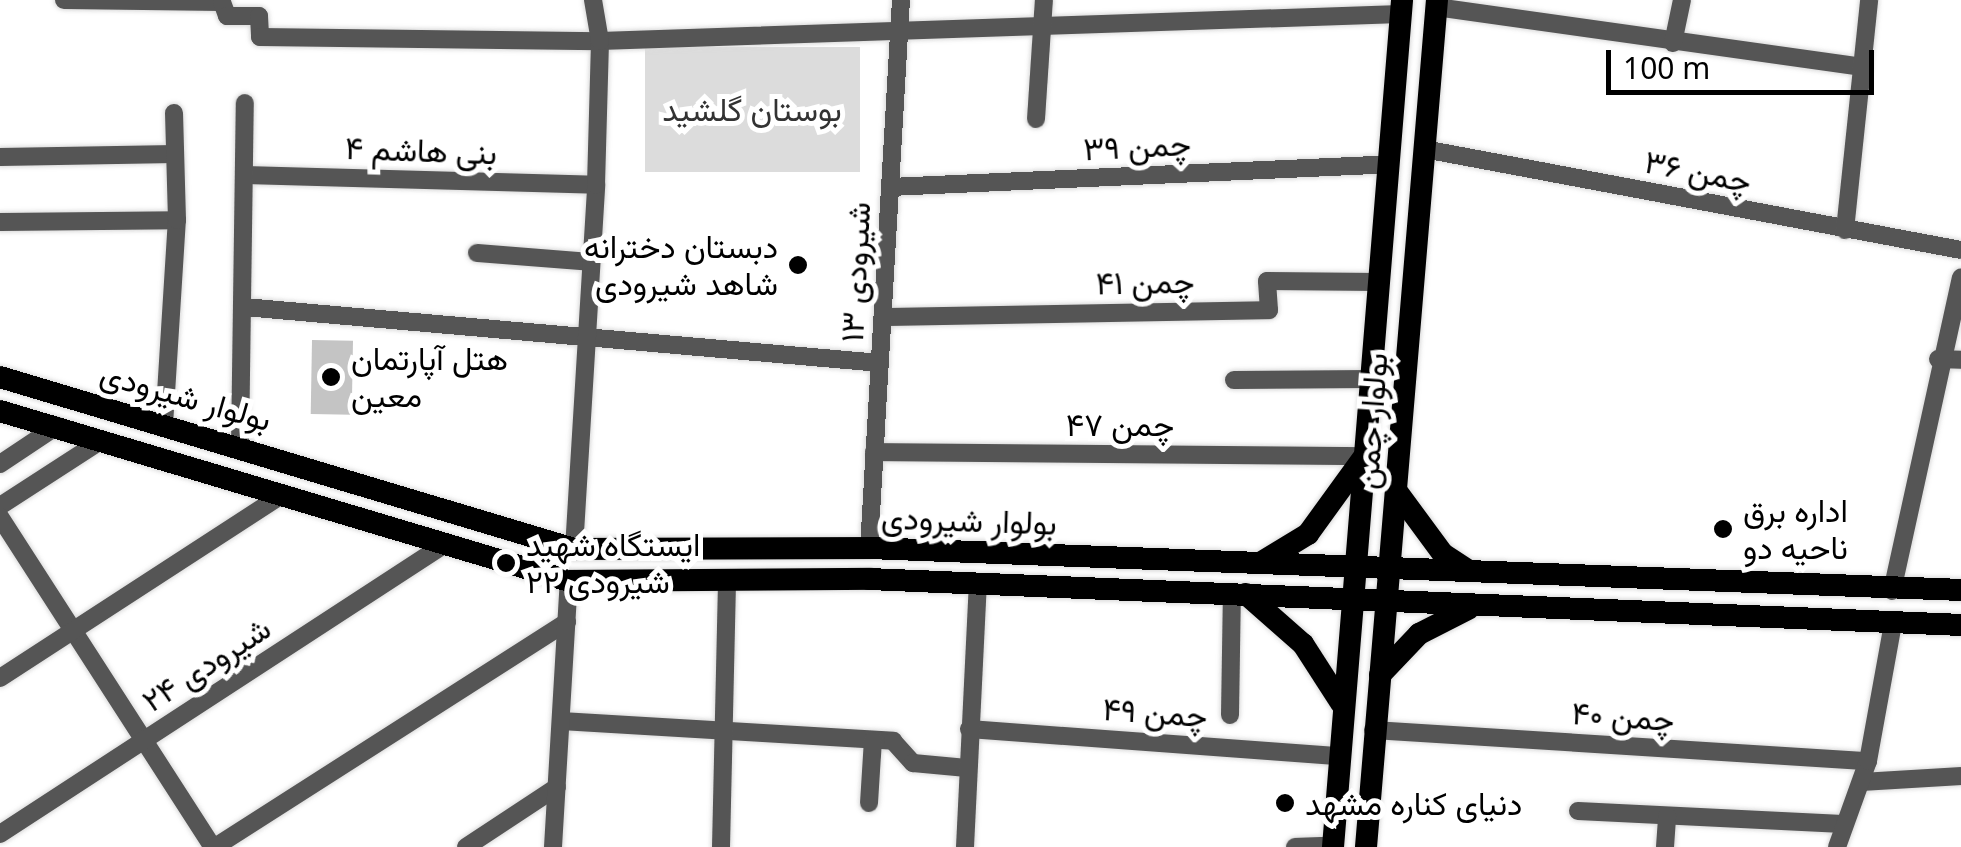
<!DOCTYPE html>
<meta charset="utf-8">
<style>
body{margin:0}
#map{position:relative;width:1961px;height:847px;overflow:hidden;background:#fff;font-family:"Noto Sans",Vazirmatn,sans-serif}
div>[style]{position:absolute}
.green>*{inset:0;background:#dcdcdc;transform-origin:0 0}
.building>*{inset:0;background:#c4c4c4;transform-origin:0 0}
.roads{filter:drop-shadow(0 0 2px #dbdbdb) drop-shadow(0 0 2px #dbdbdb)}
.minor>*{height:18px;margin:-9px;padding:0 9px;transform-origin:9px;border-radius:9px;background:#555}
.major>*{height:22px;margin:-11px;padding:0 11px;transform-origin:11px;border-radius:11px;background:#000}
.dots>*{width:28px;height:28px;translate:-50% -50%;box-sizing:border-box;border:5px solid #fff;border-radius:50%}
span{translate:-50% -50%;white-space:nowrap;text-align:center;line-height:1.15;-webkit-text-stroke:10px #fff;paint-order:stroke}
.park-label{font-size:32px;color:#333}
.street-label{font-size:32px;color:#000}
.poi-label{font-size:32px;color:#000}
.right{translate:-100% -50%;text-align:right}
.left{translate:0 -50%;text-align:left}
.scale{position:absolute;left:1606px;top:50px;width:268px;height:45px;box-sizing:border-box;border:5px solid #000;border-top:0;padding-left:12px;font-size:30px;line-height:35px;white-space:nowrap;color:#000;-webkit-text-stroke:8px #fff;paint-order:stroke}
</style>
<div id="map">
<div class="green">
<i style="left:860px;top:47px;width:125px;height:215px;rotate:90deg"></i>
</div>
<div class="building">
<i style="left:312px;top:340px;width:41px;height:74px;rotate:1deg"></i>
</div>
<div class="roads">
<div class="minor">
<i style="left:64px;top:0;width:158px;rotate:0.7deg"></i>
<i style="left:222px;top:2px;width:15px;rotate:70deg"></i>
<i style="left:227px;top:16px;width:32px"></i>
<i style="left:259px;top:16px;width:21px;rotate:87deg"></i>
<i style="left:260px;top:37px;width:340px;rotate:0.7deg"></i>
<i style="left:600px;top:41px;width:801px;rotate:-1.93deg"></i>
<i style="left:1436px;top:7px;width:431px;rotate:8deg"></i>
<i style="left:1673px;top:43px;width:44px;rotate:-78.2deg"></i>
<i style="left:1036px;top:119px;width:119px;rotate:-86.2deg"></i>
<i style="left:1424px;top:149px;width:546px;rotate:10.65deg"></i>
<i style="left:0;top:157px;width:175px;rotate:-1deg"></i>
<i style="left:245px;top:175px;width:351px;rotate:1.6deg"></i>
<i style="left:890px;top:187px;width:499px;rotate:-2.6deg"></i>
<i style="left:0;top:222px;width:177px;rotate:-0.6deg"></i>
<i style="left:1845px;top:230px;width:231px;rotate:-84deg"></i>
<i style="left:477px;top:253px;width:114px;rotate:4.5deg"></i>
<i style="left:244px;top:307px;width:638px;rotate:5.03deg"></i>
<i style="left:883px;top:317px;width:386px;rotate:-1deg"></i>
<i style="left:1269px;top:310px;width:29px;rotate:-94deg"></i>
<i style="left:1267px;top:281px;width:112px;rotate:0.5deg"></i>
<i style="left:1938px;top:359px;width:23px;rotate:2deg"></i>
<i style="left:1234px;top:380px;width:137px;rotate:-0.4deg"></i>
<i style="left:164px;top:425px;width:205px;rotate:-86.4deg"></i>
<i style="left:177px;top:220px;width:107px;rotate:-91.6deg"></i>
<i style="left:240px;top:446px;width:343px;rotate:-89.2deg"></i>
<i style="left:874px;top:452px;width:491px;rotate:0.5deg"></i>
<i style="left:0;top:464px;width:69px;rotate:-33.7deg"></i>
<i style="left:0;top:506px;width:121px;rotate:-32.9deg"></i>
<i style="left:0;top:517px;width:393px;rotate:57.2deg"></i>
<i style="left:869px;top:548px;width:549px;rotate:-86.66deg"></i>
<i style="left:574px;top:549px;width:365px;rotate:-86.5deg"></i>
<i style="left:596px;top:185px;width:144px;rotate:-88.4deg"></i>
<i style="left:600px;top:41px;width:42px;rotate:-99.7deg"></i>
<i style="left:1892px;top:591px;width:321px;rotate:-77.6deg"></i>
<i style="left:0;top:678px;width:336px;rotate:-33deg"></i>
<i style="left:1230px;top:715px;width:122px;rotate:-89.1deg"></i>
<i style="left:561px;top:721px;width:333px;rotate:3.4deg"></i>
<i style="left:893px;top:741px;width:30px;rotate:48deg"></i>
<i style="left:913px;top:763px;width:54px;rotate:5.3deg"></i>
<i style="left:969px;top:729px;width:368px;rotate:4.2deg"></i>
<i style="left:1373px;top:730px;width:496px;rotate:3.6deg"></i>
<i style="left:1862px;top:782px;width:99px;rotate:-3.5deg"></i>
<i style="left:869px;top:803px;width:63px;rotate:-86.4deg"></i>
<i style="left:1578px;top:811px;width:265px;rotate:2.8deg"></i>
<i style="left:0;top:834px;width:531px;rotate:-33.09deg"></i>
<i style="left:215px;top:847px;width:418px;rotate:-32.6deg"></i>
<i style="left:466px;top:847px;width:109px;rotate:-33.4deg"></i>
<i style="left:553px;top:847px;width:266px;rotate:-86.6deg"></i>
<i style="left:721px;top:847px;width:267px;rotate:-88.7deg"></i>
<i style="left:965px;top:847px;width:264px;rotate:-87.2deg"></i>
<i style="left:1295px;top:847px;width:38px;rotate:-2deg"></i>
<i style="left:1665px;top:847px;width:31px;rotate:-86deg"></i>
<i style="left:1837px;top:847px;width:91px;rotate:-70.2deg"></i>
<i style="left:1868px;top:761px;width:139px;rotate:-79.7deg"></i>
</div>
<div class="major">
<i style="left:0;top:377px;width:599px;rotate:16.68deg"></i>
<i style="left:574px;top:549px;width:295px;rotate:-0.2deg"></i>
<i style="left:869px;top:548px;width:1093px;rotate:2.2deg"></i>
<i style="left:0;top:411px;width:594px;rotate:16.63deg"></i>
<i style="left:569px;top:581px;width:300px;rotate:-0.4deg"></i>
<i style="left:869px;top:579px;width:1093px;rotate:2.41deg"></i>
<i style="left:1398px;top:493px;width:76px;rotate:53.6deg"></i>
<i style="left:1443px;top:554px;width:31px;rotate:33deg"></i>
<i style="left:1262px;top:562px;width:54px;rotate:-31.3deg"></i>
<i style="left:1308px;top:534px;width:94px;rotate:-54.1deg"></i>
<i style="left:1246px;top:594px;width:76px;rotate:41.3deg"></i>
<i style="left:1303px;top:644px;width:70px;rotate:57.2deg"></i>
<i style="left:1380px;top:675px;width:57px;rotate:-46.4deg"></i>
<i style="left:1419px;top:634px;width:55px;rotate:-27deg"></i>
<i style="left:1333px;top:847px;width:850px;rotate:-85.34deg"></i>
<i style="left:1366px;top:847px;width:850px;rotate:-85.21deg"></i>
</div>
</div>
<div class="dots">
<i style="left:798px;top:265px;background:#000"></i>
<i style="left:331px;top:377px;background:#000"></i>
<i style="left:1723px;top:529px;background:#000"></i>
<i style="left:506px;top:563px;background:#000"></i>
<i style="left:1285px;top:803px;background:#000"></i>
</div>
<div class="park-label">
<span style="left:752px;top:109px">بوستان گلشید</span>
</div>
<div class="street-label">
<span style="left:1137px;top:146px;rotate:-3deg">چمن ۳۹</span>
<span style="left:421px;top:150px;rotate:2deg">بنی هاشم ۴</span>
<span style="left:1698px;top:171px;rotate:11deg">چمن ۳۶</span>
<span style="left:855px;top:272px;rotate:-87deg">شیرودی ۱۳</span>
<span style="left:1145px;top:282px;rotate:-1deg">چمن ۴۱</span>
<span style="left:186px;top:396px;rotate:16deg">بولوار شیرودی</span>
<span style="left:1371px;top:421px;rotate:-86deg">بولوار چمن</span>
<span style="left:1120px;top:424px">چمن ۴۷</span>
<span style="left:969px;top:520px;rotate:2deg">بولوار شیرودی</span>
<span style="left:206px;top:664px;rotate:-33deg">شیرودی ۲۴</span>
<span style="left:1155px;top:712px;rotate:4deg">چمن ۴۹</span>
<span style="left:1623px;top:716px;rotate:4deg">چمن ۴۰</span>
</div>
<div class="poi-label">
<span class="right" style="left:778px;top:265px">دبستان دخترانه<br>شاهد شیرودی</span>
<span class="left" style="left:351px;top:377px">هتل آپارتمان<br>معین</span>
<span class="left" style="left:1743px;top:529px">اداره برق<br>ناحیه دو</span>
<span class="left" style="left:526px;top:563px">ایستگاه شهید<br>شیرودی ۲۲</span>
<span class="left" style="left:1305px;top:803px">دنیای کناره مشهد</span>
</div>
<div class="scale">100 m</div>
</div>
